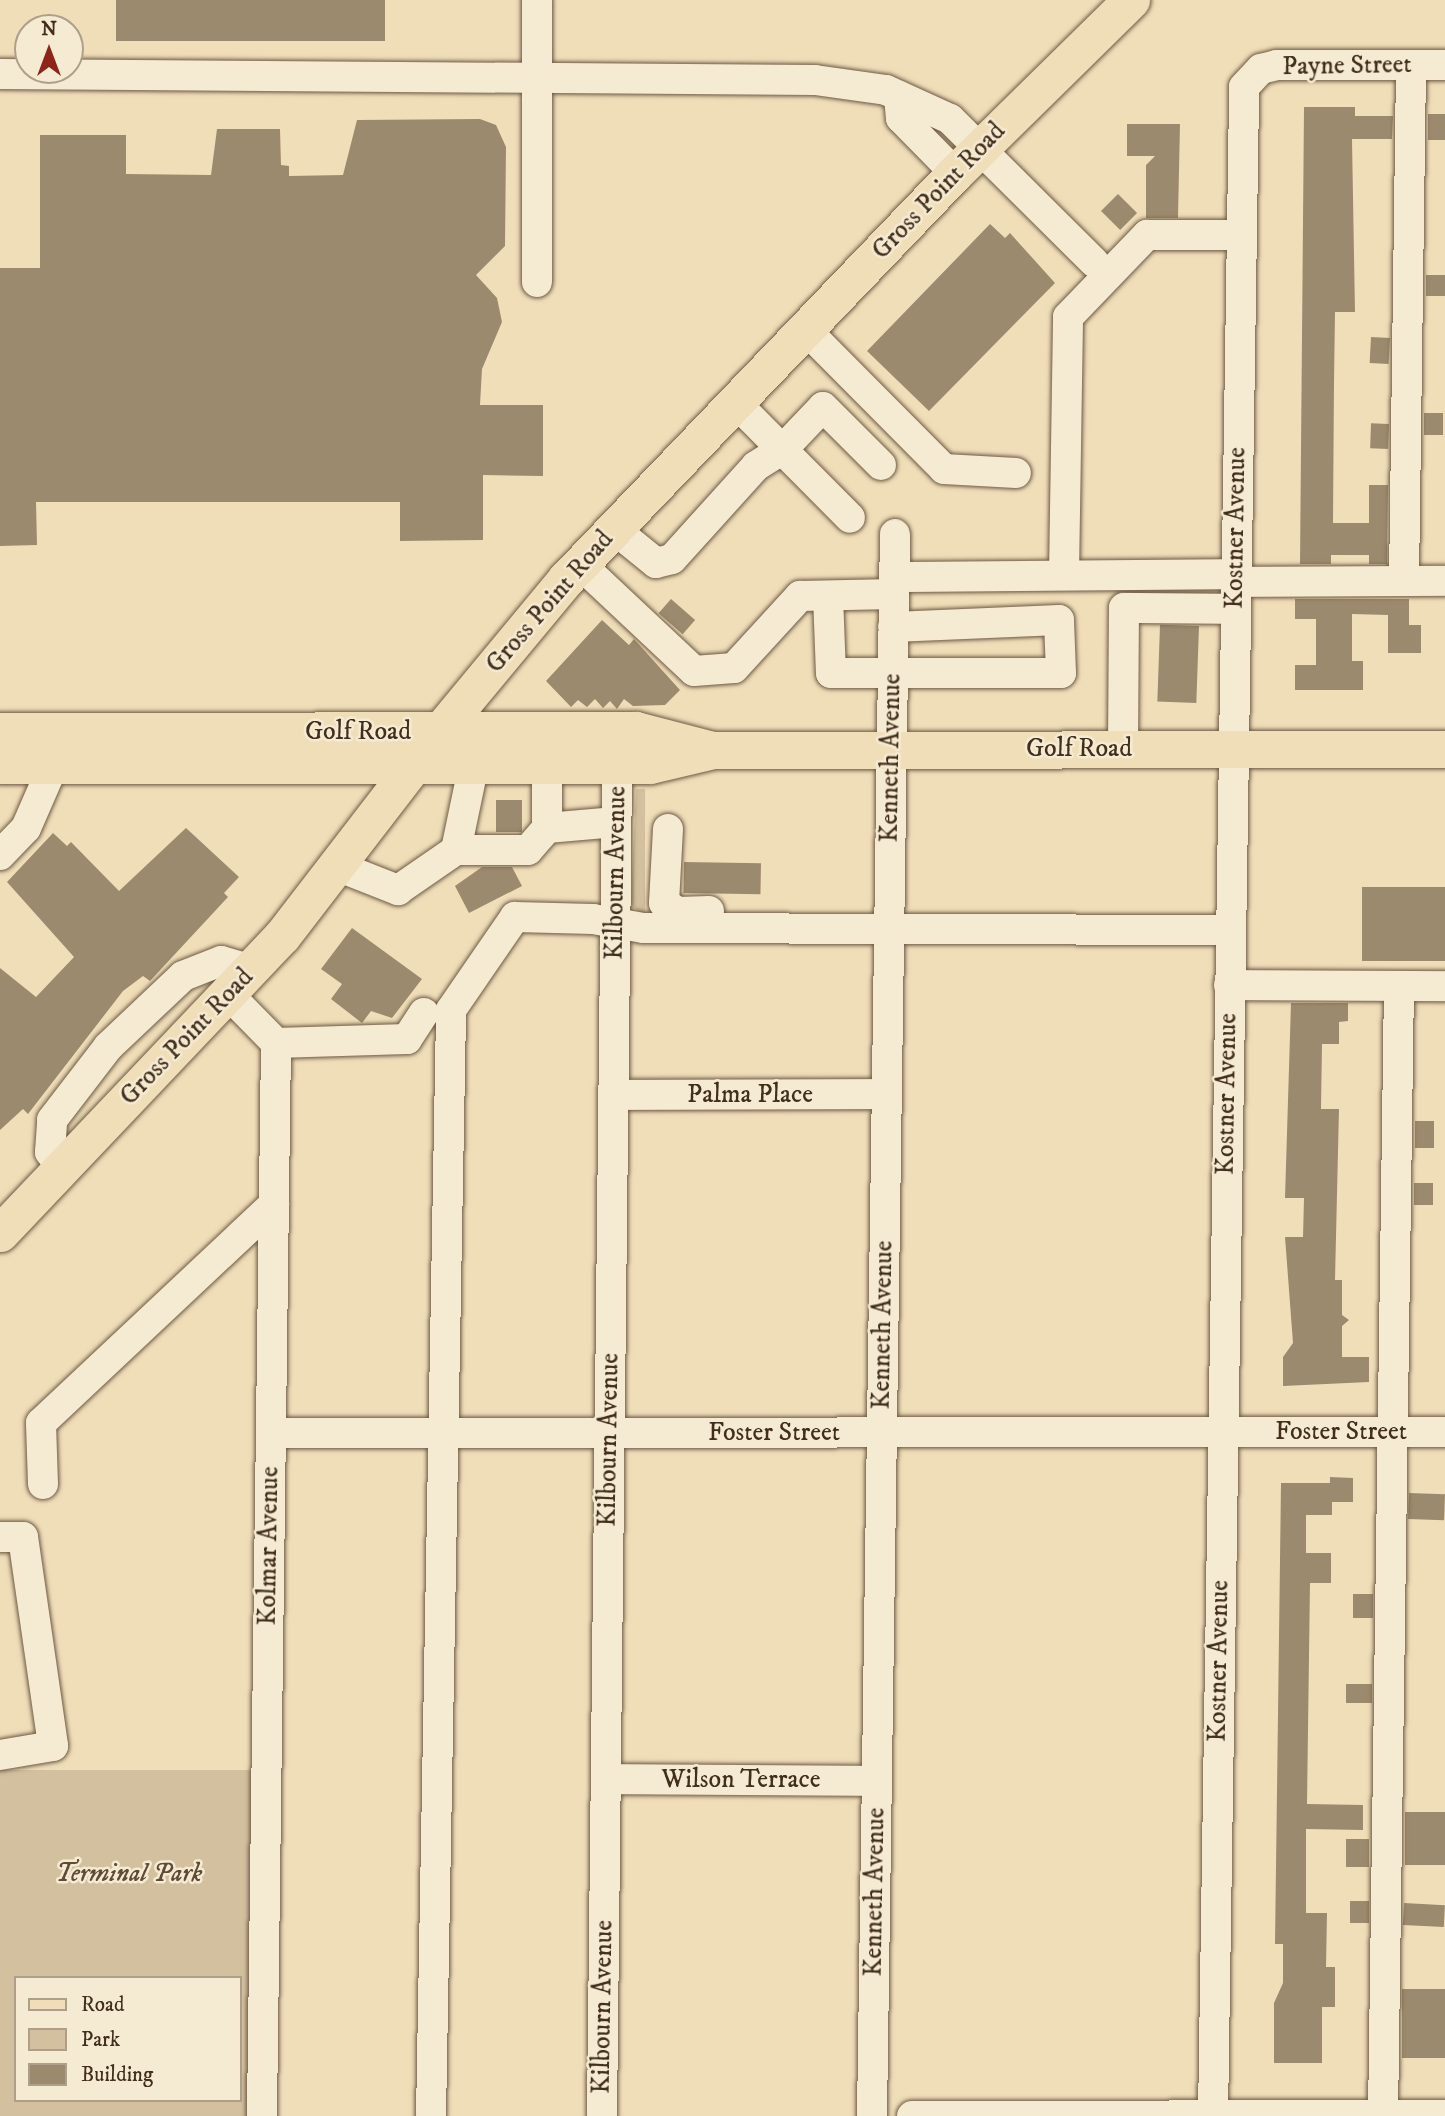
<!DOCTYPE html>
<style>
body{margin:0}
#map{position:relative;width:1445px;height:2116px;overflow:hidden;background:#f0deb9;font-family:"IM FELL DW Pica",serif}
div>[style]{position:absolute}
.green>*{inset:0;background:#d2c09e}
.building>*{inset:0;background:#9c8a6e;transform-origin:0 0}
.roads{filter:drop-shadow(0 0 2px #6d5a43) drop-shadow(0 0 2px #6d5a43)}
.minor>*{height:30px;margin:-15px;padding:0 15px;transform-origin:15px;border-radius:15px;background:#f5ead2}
.major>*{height:37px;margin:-18.5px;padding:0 18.5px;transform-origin:18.5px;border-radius:18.5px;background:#f0deb9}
span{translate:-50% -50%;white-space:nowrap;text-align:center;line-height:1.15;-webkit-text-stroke:5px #f5ead2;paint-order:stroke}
.street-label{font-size:26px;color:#412e1c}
.park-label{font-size:26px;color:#5e4b36;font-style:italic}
.legend{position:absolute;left:14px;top:1976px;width:228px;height:126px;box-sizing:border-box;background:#f5ead2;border:2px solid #ad9f89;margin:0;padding:9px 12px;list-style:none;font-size:21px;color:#412e1c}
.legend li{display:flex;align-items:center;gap:14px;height:35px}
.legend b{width:35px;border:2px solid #ad9f89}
.north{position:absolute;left:14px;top:14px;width:70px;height:70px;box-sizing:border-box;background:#f5ead2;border:2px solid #ad9f89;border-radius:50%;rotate:0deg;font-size:19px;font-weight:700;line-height:28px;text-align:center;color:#412e1c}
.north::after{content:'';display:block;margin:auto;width:24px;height:32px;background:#8f2418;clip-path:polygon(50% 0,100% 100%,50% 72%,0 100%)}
</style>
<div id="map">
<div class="green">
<i style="clip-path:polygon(636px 789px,645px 789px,645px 916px,631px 905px)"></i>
<i style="clip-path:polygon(evenodd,0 1770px,261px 1770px,254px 2116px,0 2116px,0 1770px,16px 1978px,240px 1978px,240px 2100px,16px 2100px,16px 1978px)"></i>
</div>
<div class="building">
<i style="left:116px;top:0;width:269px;height:41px"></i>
<i style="clip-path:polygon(1304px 107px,1355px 107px,1355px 116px,1393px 116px,1392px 139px,1352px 139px,1355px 312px,1335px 312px,1334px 383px,1333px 523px,1369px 523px,1369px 485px,1388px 485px,1387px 564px,1369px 564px,1369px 555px,1331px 555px,1331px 564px,1300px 564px)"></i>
<i style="left:1428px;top:114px;width:17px;height:26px"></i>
<i style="clip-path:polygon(480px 119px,496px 125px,506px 147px,505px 246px,476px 275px,497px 298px,502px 322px,482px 369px,480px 405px,543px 405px,543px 476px,483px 475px,483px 540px,400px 541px,400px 502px,36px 502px,37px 545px,0 546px,0 268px,40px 268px,40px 135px,126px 135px,126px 174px,211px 175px,217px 129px,280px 129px,281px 165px,289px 166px,289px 176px,343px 175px,357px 120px)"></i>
<i style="clip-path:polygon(1127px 124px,1180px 124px,1178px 218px,1146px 218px,1146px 165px,1155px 156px,1127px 156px)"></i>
<i style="left:1118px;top:194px;width:27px;height:24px;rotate:45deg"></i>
<i style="clip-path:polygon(990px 224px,1005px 238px,1010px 233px,1055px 283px,929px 411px,867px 351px)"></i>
<i style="left:1426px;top:275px;width:19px;height:21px"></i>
<i style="left:1371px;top:337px;width:19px;height:26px;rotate:3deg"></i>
<i style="left:1424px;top:413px;width:19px;height:22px"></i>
<i style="left:1389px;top:424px;width:25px;height:18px;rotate:92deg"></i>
<i style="left:671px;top:599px;width:32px;height:19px;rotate:41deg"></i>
<i style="clip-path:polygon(1295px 599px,1409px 599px,1409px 625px,1421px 625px,1421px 653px,1388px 653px,1388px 615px,1352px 614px,1352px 661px,1363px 661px,1363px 690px,1295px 690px,1295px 665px,1316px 665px,1316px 619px,1295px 619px)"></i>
<i style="clip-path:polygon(602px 620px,629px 645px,634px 639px,680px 690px,665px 705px,633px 706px,624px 699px,617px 709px,610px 701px,603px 708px,595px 699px,587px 707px,578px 700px,571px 707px,546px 681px)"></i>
<i style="left:1199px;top:626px;width:77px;height:39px;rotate:92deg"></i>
<i style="left:496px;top:800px;width:26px;height:32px"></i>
<i style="clip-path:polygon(186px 828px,239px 877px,224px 893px,228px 897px,150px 981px,143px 976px,123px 991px,28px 1114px,23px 1109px,0 1130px,0 968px,36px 997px,74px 957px,7px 882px,53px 833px,67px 846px,71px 842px,119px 891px)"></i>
<i style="left:684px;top:862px;width:77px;height:31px;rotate:1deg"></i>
<i style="clip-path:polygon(482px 867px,512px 867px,522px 886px,469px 913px,455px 886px)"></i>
<i style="left:1362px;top:887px;width:83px;height:74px"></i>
<i style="clip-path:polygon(352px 928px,422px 979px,392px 1018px,371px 1011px,362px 1023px,331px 999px,342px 984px,321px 969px)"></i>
<i style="clip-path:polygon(1291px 1003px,1348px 1003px,1348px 1021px,1339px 1022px,1339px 1044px,1322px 1044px,1321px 1109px,1339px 1109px,1335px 1280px,1342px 1280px,1342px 1315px,1349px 1320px,1342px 1326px,1342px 1357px,1369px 1357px,1369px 1382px,1283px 1386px,1283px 1357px,1293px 1343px,1285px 1237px,1303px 1237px,1304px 1198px,1285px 1198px)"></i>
<i style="left:1415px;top:1121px;width:19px;height:27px"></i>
<i style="left:1414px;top:1183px;width:19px;height:22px"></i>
<i style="clip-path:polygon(1330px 1477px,1353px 1478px,1353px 1502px,1332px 1502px,1332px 1515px,1306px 1515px,1306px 1553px,1331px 1553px,1331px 1583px,1310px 1583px,1307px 1804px,1363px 1805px,1363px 1830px,1306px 1829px,1306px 1913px,1327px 1913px,1326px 1967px,1335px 1967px,1335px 2007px,1322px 2007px,1322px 2063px,1274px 2063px,1274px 2003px,1283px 1983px,1283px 1944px,1275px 1944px,1281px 1483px,1330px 1483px)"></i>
<i style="left:1409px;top:1493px;width:36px;height:26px;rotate:2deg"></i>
<i style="left:1353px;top:1594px;width:20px;height:24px"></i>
<i style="left:1346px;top:1684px;width:26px;height:19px"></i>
<i style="left:1405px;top:1812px;width:40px;height:53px"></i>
<i style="left:1346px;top:1839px;width:23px;height:28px"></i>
<i style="left:1350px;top:1901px;width:19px;height:22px"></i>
<i style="left:1404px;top:1903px;width:41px;height:22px;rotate:3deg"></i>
<i style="left:1402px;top:1989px;width:43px;height:69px"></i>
</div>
<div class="roads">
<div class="minor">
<i style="left:0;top:74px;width:815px;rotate:0.42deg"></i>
<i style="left:815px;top:80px;width:72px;rotate:8deg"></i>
<i style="left:886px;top:90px;width:70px;rotate:24.4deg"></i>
<i style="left:950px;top:119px;width:203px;rotate:44.8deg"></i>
<i style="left:899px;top:96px;width:22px;rotate:85deg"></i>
<i style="left:901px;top:118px;width:77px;rotate:45.5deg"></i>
<i style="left:537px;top:282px;width:282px;rotate:-90deg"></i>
<i style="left:805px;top:329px;width:197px;rotate:45.2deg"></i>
<i style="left:944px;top:469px;width:72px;rotate:3.2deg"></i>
<i style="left:735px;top:402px;width:163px;rotate:45.2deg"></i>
<i style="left:614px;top:529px;width:54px;rotate:39deg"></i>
<i style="left:656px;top:563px;width:16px;rotate:-14deg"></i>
<i style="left:672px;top:559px;width:125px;rotate:-47.9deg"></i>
<i style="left:756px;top:466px;width:31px;rotate:-32deg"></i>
<i style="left:782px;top:450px;width:59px;rotate:-46.4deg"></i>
<i style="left:823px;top:407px;width:82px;rotate:45deg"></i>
<i style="left:580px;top:564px;width:156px;rotate:43.2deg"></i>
<i style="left:694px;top:671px;width:40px;rotate:-4.3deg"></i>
<i style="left:734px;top:668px;width:98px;rotate:-47.5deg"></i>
<i style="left:800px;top:596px;width:94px;rotate:-1.2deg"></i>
<i style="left:1064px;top:575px;width:258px;rotate:-89.1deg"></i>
<i style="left:1068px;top:317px;width:114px;rotate:-46.1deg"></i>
<i style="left:1147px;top:235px;width:94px"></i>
<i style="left:894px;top:577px;width:341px;rotate:-0.5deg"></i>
<i style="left:1404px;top:581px;width:516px;rotate:-89.22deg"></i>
<i style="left:1235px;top:582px;width:210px;rotate:-0.3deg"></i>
<i style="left:828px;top:596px;width:77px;rotate:87.8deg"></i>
<i style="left:831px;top:673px;width:230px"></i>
<i style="left:1061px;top:673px;width:53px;rotate:-92.2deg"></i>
<i style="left:1059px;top:620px;width:166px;rotate:177.6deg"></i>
<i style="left:1123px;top:749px;width:141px;rotate:-89.6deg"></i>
<i style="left:1124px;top:608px;width:111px;rotate:0.5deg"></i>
<i style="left:547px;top:828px;width:69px;rotate:-5deg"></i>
<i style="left:668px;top:829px;width:74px;rotate:93.1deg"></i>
<i style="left:664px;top:903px;width:17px;rotate:33deg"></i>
<i style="left:678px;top:912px;width:31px;rotate:-2deg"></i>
<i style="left:456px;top:850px;width:88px;rotate:-78.2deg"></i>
<i style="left:0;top:855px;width:37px;rotate:-46deg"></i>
<i style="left:26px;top:828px;width:70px;rotate:-66.4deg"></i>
<i style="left:337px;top:866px;width:66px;rotate:21.5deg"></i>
<i style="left:398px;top:890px;width:70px;rotate:-34.6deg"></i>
<i style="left:456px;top:850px;width:72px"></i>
<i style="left:528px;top:850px;width:29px;rotate:-49deg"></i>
<i style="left:547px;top:828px;width:64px;rotate:-90deg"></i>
<i style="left:1229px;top:985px;width:216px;rotate:0.3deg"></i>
<i style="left:229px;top:995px;width:67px;rotate:45.6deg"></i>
<i style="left:276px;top:1043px;width:1073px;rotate:90.75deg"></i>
<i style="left:276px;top:1043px;width:131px;rotate:-1.7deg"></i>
<i style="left:407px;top:1039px;width:31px;rotate:-57deg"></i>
<i style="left:613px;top:1095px;width:274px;rotate:-0.2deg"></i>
<i style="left:62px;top:1168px;width:20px;rotate:-127deg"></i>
<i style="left:50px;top:1152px;width:32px;rotate:-86deg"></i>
<i style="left:52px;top:1120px;width:92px;rotate:-52.5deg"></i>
<i style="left:108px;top:1047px;width:103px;rotate:-43.4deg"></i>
<i style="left:183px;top:976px;width:41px;rotate:-21.5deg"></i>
<i style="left:221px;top:961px;width:32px;rotate:16deg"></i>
<i style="left:271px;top:1433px;width:1174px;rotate:-0.05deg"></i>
<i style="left:43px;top:1484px;width:61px;rotate:-91.9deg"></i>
<i style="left:41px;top:1423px;width:320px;rotate:-43.2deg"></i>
<i style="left:0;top:1537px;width:23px"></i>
<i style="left:23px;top:1537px;width:211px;rotate:81.8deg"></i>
<i style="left:53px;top:1746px;width:54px;rotate:170.4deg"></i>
<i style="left:606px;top:1779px;width:271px;rotate:0.4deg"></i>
<i style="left:431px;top:2116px;width:1106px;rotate:-88.96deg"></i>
<i style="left:451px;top:1010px;width:113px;rotate:-55.5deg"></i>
<i style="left:515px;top:917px;width:78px;rotate:1.5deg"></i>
<i style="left:593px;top:919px;width:51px;rotate:10.2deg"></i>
<i style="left:643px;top:928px;width:587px;rotate:0.2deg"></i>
<i style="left:602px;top:2116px;width:1351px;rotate:-89.36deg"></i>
<i style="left:872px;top:2116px;width:1582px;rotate:-89.17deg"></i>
<i style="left:912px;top:2116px;width:533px;rotate:-0.11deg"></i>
<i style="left:1213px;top:2116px;width:2029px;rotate:-89.12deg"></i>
<i style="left:1244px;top:87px;width:25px;rotate:-47deg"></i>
<i style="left:1261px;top:69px;width:16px;rotate:-14deg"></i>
<i style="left:1277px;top:65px;width:168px"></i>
<i style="left:1383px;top:2116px;width:1130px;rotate:-89.19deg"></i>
</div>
<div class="major">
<i style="left:0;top:731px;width:636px;rotate:-0.09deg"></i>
<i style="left:636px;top:730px;width:75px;rotate:14.6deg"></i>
<i style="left:0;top:765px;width:650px"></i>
<i style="left:650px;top:765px;width:65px;rotate:-13.4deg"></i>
<i style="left:713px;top:750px;width:732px;rotate:-0.08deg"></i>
<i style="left:0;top:1233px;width:410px;rotate:-46.5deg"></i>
<i style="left:282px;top:936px;width:257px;rotate:-52.4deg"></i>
<i style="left:439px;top:732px;width:199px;rotate:-50.3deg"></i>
<i style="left:566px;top:579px;width:562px;rotate:-46.23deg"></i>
<i style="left:955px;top:173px;width:247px;rotate:-44.5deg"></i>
</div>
</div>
<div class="street-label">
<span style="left:1347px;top:66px;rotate:-1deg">Payne Street</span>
<span style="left:939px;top:191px;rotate:-46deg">Gross Point Road</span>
<span style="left:1236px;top:528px;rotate:-89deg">Kostner Avenue</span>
<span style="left:550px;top:602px;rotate:-49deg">Gross Point Road</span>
<span style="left:358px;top:732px">Golf Road</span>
<span style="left:1079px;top:749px">Golf Road</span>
<span style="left:891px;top:758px;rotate:-89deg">Kenneth Avenue</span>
<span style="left:616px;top:873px;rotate:-89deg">Kilbourn Avenue</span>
<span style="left:187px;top:1037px;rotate:-46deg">Gross Point Road</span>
<span style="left:1227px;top:1094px;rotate:-89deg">Kostner Avenue</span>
<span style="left:750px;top:1095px">Palma Place</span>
<span style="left:883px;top:1325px;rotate:-89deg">Kenneth Avenue</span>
<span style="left:1341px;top:1432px">Foster Street</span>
<span style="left:774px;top:1433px">Foster Street</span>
<span style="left:609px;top:1440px;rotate:-89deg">Kilbourn Avenue</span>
<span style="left:269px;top:1546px;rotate:-89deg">Kolmar Avenue</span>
<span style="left:1219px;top:1661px;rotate:-89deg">Kostner Avenue</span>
<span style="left:741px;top:1780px">Wilson Terrace</span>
<span style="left:875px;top:1892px;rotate:-89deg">Kenneth Avenue</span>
<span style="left:603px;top:2007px;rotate:-89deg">Kilbourn Avenue</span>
</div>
<div class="park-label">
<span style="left:129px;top:1874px">Terminal Park</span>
</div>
<ul class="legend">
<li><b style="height:9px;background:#f0deb9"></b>Road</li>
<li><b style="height:19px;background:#d2c09e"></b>Park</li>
<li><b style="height:19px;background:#9c8a6e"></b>Building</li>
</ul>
<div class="north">N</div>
</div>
